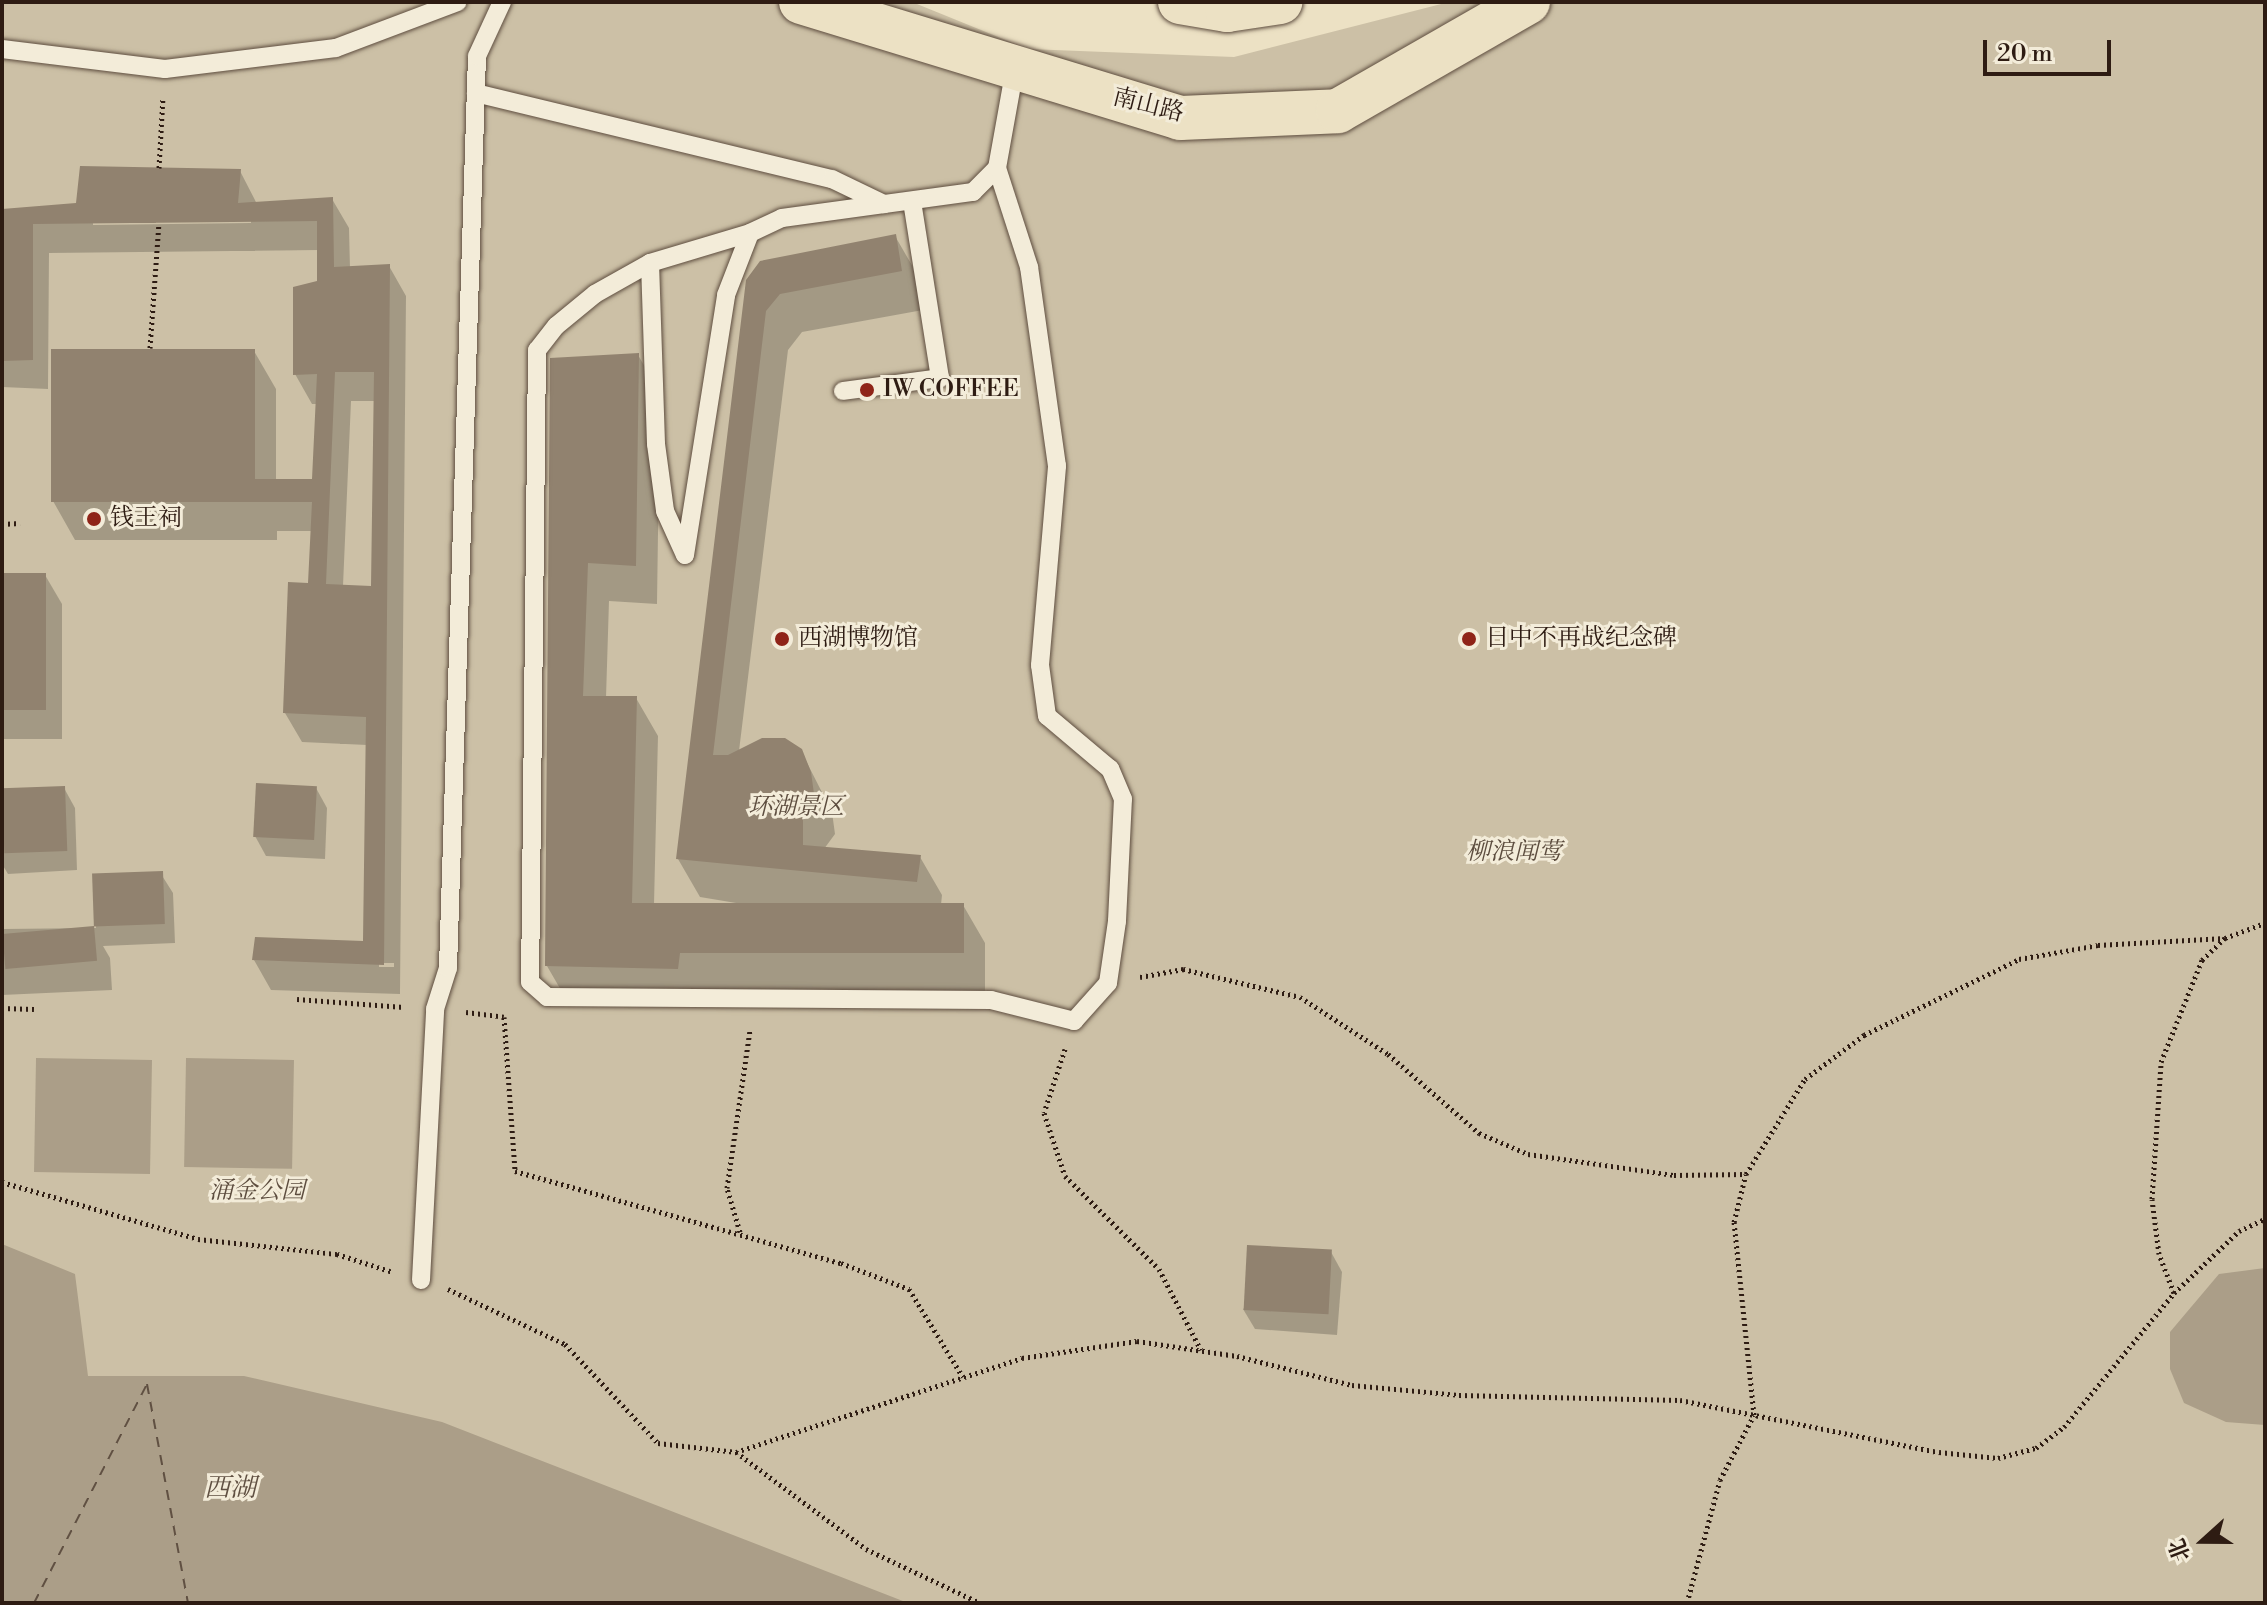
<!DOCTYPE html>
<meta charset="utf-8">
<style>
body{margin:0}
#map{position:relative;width:2267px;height:1605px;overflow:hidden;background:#ece1c4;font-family:"Libre Bodoni","Noto Serif SC",serif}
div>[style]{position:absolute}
.green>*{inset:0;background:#ccc0a6}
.water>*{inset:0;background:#ab9e88;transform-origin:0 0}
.shadow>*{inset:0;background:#0003}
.ferry>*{height:2px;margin-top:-1px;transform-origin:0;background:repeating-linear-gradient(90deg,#605042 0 10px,transparent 0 18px)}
.building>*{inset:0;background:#91826f;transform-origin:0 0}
.path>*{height:5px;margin-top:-2.5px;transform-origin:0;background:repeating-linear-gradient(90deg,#2e1c13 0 2px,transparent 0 6px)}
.roads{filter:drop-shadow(0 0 2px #5e4d3f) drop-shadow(0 0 2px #5e4d3f)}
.service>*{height:18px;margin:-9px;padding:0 9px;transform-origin:9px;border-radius:9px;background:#f3ecd9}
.primary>*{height:44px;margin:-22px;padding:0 22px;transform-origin:22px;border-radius:22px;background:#ece1c4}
.dots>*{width:22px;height:22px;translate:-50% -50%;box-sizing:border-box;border:4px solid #f3ecd9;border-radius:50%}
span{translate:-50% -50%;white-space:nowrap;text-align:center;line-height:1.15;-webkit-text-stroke:6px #f3ecd9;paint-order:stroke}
.street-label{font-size:24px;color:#2e1c13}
.poi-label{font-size:24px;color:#2e1c13}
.left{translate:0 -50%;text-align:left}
.park-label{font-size:24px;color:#5d4d3f;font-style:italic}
.water-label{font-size:26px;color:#605042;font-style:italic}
.frame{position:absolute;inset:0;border:4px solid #2e1c13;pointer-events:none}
.north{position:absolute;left:2163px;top:1501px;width:80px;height:80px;-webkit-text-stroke:6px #f3ecd9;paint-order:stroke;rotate:249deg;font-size:22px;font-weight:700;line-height:32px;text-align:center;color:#2e1c13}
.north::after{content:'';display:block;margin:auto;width:28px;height:36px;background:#2e1c13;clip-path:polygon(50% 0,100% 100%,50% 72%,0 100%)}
.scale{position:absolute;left:1983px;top:40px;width:128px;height:36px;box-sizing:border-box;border:4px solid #2e1c13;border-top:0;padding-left:10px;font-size:24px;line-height:28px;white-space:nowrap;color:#2e1c13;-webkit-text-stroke:6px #f3ecd9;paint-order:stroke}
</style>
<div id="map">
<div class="green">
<i style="clip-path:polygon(2px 2px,912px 2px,1028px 49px,1234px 57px,1449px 2px,2265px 2px,2265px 1603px,2px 1603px)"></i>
</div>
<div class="water">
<i style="left:186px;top:1058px;width:108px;height:109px;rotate:1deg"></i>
<i style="left:152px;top:1060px;width:114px;height:116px;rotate:91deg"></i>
<i style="clip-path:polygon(2px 1244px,75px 1274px,88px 1376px,244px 1376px,442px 1422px,908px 1603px,2px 1603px)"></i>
<i style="clip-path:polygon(2265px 1268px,2265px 1425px,2226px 1422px,2184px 1403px,2170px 1369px,2170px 1332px,2219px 1274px)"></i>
</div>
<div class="shadow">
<i style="clip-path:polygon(evenodd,240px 171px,257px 204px,332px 199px,349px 228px,350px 268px,389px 266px,406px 296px,400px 994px,271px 990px,254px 960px,365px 943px,367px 745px,302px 742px,285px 713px,310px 585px,313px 531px,277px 531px,277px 540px,75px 540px,53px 501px,254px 351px,276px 389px,276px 481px,313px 481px,318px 404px,312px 404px,295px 374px,319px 283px,319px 250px,49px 253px,48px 389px,2px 387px,2px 211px,78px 205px,240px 171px,251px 219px,251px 223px,93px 225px,93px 221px,251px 219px,240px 171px,351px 401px,376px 401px,373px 588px,343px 586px,351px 401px,240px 171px,379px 963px,394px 963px,394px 967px,379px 967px,379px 963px)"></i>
<i style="clip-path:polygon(895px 236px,917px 274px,923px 310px,802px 332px,788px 350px,739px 751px,801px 751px,832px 812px,835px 834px,824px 849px,920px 857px,942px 895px,941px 905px,963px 905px,985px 943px,985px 991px,702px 991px,700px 1007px,569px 1004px,547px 966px,552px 360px,638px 355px,660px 393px,657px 604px,609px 601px,606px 698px,636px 698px,658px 736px,654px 905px,748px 905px,700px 897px,678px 859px,748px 280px)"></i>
<i style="clip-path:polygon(2px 575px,45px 575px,62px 604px,62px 739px,2px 739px)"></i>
<i style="clip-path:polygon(64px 788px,75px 808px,77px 870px,8px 874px,2px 864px,2px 790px)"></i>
<i style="clip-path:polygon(316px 788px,327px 808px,325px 859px,266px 856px,255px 836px)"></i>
<i style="clip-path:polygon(161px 874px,173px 893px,175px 943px,103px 946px,110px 958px,112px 990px,2px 995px,2px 929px,96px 928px,94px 875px)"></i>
<i style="clip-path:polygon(1331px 1252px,1342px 1272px,1337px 1335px,1255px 1329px,1243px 1309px)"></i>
</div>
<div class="ferry">
<i style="left:34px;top:1603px;width:246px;rotate:-62.7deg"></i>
<i style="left:147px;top:1384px;width:223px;rotate:79.4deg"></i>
</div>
<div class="building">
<i style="clip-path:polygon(evenodd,80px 166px,241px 169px,238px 203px,333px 197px,334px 267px,390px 264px,384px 965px,252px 960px,255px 937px,363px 941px,366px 717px,283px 713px,288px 582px,308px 583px,312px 502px,51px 502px,51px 349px,255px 349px,255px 479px,312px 479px,317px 374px,293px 375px,293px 287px,317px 281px,317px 221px,33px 224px,33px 360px,2px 361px,2px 209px,76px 203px,80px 166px,335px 372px,374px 372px,371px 586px,326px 584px,335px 372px)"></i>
<i style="clip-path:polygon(896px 234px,902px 271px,780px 294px,766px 311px,713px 755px,728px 755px,762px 738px,785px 738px,802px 749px,811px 772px,814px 794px,803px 809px,803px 845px,921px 855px,917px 882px,676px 859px,746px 280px,760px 261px)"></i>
<i style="clip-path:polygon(639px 353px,636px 566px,588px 563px,583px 696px,637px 696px,632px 903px,964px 903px,964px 953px,680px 953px,678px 969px,545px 966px,550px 358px)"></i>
<i style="left:2px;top:573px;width:44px;height:137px"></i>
<i style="left:256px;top:783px;width:61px;height:54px;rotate:3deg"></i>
<i style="left:65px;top:786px;width:65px;height:63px;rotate:88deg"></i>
<i style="left:163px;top:871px;width:53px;height:71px;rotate:88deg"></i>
<i style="left:94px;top:926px;width:35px;height:92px;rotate:85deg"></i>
<i style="left:1247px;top:1245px;width:85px;height:65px;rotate:3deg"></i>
</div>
<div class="path">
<i style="left:159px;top:168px;width:71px;rotate:-86.8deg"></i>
<i style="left:150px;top:348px;width:125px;rotate:-85.9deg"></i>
<i style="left:2px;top:524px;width:18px;rotate:-3deg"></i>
<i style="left:1140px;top:977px;width:44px;rotate:-10.5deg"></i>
<i style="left:1183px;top:969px;width:120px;rotate:13.5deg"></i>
<i style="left:1300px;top:997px;width:105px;rotate:32.9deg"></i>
<i style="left:1388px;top:1054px;width:121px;rotate:41deg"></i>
<i style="left:1479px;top:1133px;width:53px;rotate:23.2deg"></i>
<i style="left:1528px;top:1154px;width:148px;rotate:8.2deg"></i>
<i style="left:1674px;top:1175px;width:72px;rotate:-0.8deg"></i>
<i style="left:297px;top:999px;width:107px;rotate:4.3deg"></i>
<i style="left:2px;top:1008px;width:32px;rotate:2deg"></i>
<i style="left:466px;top:1012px;width:38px;rotate:7deg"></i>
<i style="left:504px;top:1017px;width:154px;rotate:85.9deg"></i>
<i style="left:515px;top:1171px;width:339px;rotate:15.8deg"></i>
<i style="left:841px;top:1263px;width:73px;rotate:20.9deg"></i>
<i style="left:909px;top:1289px;width:103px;rotate:58.5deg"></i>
<i style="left:1065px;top:1049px;width:67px;rotate:108.2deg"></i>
<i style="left:1044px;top:1113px;width:66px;rotate:71.6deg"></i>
<i style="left:1065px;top:1176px;width:132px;rotate:44.7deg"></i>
<i style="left:1159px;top:1269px;width:91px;rotate:62.6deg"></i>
<i style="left:2px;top:1182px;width:204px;rotate:16.2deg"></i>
<i style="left:198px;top:1239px;width:140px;rotate:6.2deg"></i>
<i style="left:337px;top:1254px;width:59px;rotate:17.8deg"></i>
<i style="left:740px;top:1232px;width:46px;rotate:-106.5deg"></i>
<i style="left:727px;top:1188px;width:160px;rotate:-81.7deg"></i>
<i style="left:448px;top:1289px;width:129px;rotate:25.2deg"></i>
<i style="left:565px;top:1344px;width:136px;rotate:46.8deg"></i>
<i style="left:658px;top:1443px;width:79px;rotate:6.6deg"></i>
<i style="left:736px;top:1452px;width:162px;rotate:36.7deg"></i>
<i style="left:866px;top:1549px;width:126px;rotate:25.3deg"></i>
<i style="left:2174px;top:1293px;width:42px;rotate:-111deg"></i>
<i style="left:2159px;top:1254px;width:55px;rotate:-97.3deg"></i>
<i style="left:2152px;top:1199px;width:137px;rotate:-86.2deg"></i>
<i style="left:2161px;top:1062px;width:110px;rotate:-68.1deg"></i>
<i style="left:2202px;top:960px;width:32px;rotate:-44deg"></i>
<i style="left:2225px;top:938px;width:43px;rotate:-20.6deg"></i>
<i style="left:736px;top:1452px;width:301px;rotate:-18.2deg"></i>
<i style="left:1022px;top:1358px;width:116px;rotate:-8.4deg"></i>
<i style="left:1137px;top:1341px;width:101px;rotate:8.5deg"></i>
<i style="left:1237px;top:1356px;width:119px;rotate:14.2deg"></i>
<i style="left:1352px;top:1385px;width:107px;rotate:5.3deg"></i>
<i style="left:1459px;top:1395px;width:221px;rotate:1.3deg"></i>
<i style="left:1680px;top:1400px;width:264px;rotate:11.4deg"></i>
<i style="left:1939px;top:1452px;width:59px;rotate:5.8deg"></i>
<i style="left:1998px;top:1458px;width:39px;rotate:-15deg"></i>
<i style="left:2036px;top:1448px;width:35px;rotate:-37deg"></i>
<i style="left:2064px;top:1427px;width:173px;rotate:-50.6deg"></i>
<i style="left:2174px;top:1293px;width:90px;rotate:-43.6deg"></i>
<i style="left:2239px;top:1231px;width:29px;rotate:-25deg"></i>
<i style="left:1687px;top:1603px;width:127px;rotate:-75deg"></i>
<i style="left:1720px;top:1480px;width:73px;rotate:-62.4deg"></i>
<i style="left:1754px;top:1415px;width:194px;rotate:-95.9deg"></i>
<i style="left:1734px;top:1222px;width:49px;rotate:-76deg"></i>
<i style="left:1746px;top:1174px;width:112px;rotate:-58.2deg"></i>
<i style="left:1805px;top:1079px;width:74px;rotate:-36.7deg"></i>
<i style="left:1864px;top:1035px;width:173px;rotate:-26.1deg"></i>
<i style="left:2019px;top:959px;width:80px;rotate:-10deg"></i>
<i style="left:2098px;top:945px;width:127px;rotate:-3.2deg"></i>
</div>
<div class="roads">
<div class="service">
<i style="left:2px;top:49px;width:164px;rotate:7deg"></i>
<i style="left:165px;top:69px;width:172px;rotate:-7deg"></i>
<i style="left:336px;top:48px;width:130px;rotate:-20.7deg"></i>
<i style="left:476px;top:93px;width:366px;rotate:13.6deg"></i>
<i style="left:832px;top:179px;width:58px;rotate:25.7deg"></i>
<i style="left:750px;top:233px;width:104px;rotate:163.3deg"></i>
<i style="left:650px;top:263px;width:63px;rotate:150.6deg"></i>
<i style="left:595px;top:294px;width:50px;rotate:140.6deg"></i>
<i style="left:556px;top:326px;width:31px;rotate:128deg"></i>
<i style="left:537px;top:350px;width:632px;rotate:90.63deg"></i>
<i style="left:530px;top:982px;width:23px;rotate:41deg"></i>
<i style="left:547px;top:997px;width:444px;rotate:0.4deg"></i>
<i style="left:991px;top:1000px;width:86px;rotate:14.2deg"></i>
<i style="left:1074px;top:1021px;width:51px;rotate:-48.2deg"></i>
<i style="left:1108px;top:983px;width:63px;rotate:-81.7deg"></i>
<i style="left:1117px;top:921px;width:122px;rotate:-87.2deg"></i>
<i style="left:1123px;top:799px;width:33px;rotate:-113deg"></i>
<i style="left:1110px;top:769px;width:82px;rotate:-139.9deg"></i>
<i style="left:1047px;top:716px;width:51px;rotate:-97.8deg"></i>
<i style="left:1040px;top:665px;width:200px;rotate:-85.1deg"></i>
<i style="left:1057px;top:466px;width:201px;rotate:-98deg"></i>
<i style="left:1029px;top:267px;width:104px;rotate:-107.9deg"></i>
<i style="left:650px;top:263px;width:181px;rotate:88.1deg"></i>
<i style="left:656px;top:444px;width:68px;rotate:82.3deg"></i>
<i style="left:665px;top:511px;width:48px;rotate:65.6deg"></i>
<i style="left:685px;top:555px;width:263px;rotate:-81deg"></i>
<i style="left:726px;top:295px;width:66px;rotate:-68.8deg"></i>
<i style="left:750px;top:233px;width:35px;rotate:-25deg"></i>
<i style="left:782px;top:218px;width:193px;rotate:-7.8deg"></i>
<i style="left:973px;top:192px;width:34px;rotate:-45deg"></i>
<i style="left:997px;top:168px;width:102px;rotate:-79.8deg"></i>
<i style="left:843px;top:391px;width:98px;rotate:-7.6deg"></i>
<i style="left:940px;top:378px;width:179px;rotate:-99deg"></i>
<i style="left:421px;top:1280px;width:271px;rotate:-87deg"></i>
<i style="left:435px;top:1009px;width:43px;rotate:-72.4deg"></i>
<i style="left:448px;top:968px;width:912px;rotate:-88.18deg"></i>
<i style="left:477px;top:56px;width:60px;rotate:-65.2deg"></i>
</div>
<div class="primary">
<i style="left:801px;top:2px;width:396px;rotate:17deg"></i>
<i style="left:1180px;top:118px;width:158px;rotate:-2.5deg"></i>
<i style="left:1338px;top:111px;width:219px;rotate:-29.8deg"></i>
<i style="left:1180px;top:2px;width:48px;rotate:9.7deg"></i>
<i style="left:1227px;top:10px;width:54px;rotate:-8.6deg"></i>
</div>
</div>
<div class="dots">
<i style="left:867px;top:390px;background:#8f2418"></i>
<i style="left:94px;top:519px;background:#8f2418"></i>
<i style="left:782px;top:639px;background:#8f2418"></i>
<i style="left:1469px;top:639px;background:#8f2418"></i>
</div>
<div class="street-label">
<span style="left:1148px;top:106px;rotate:14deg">南山路</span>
</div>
<div class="poi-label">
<span class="left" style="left:883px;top:390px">IW COFFEE</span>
<span class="left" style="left:110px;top:519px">钱王祠</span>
<span class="left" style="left:798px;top:639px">西湖博物馆</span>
<span class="left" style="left:1485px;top:639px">日中不再战纪念碑</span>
</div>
<div class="park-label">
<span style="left:796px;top:808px">环湖景区</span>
<span style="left:1514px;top:853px">柳浪闻莺</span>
<span style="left:257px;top:1192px">涌金公园</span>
</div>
<div class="water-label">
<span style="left:230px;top:1489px">西湖</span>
</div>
<div class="frame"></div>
<div class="north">北</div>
<div class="scale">20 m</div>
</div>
